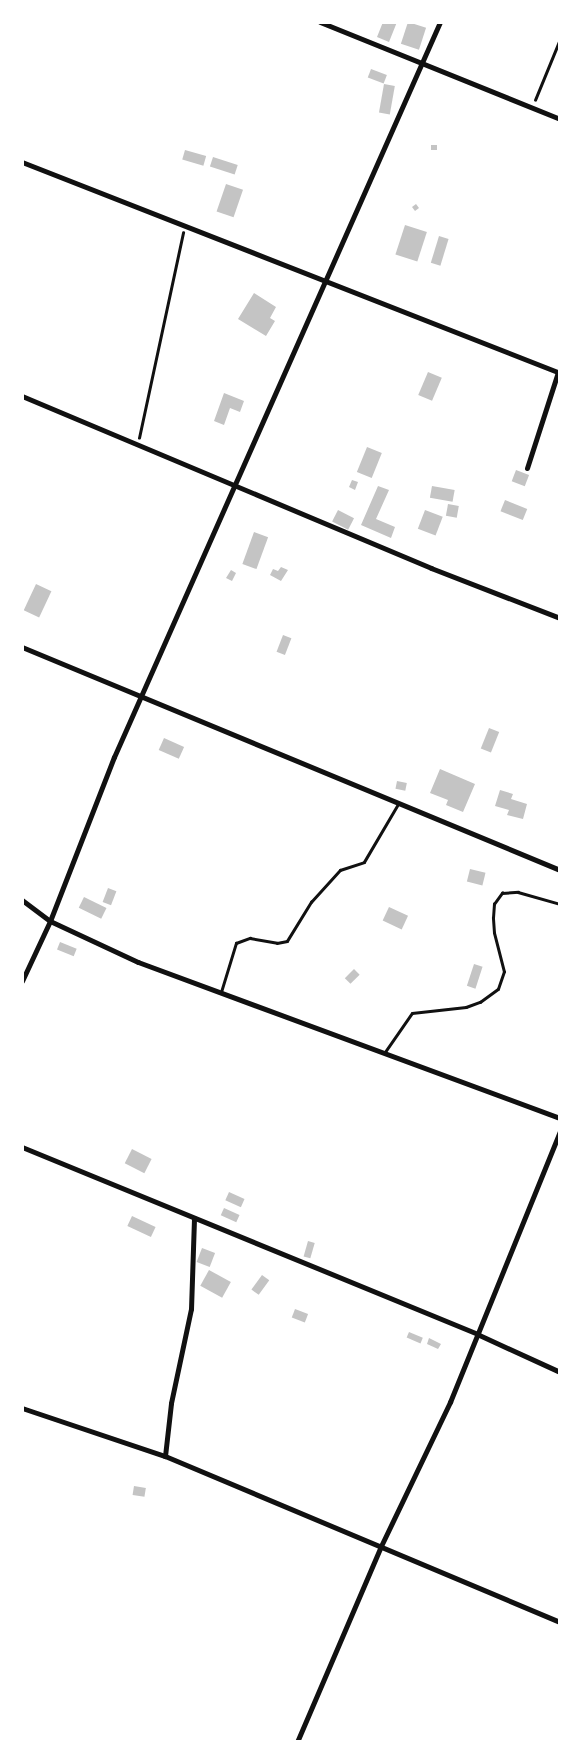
<!DOCTYPE html>
<style>
body{margin:0}
#map{position:relative;width:582px;height:1764px;overflow:hidden;background:#fff;font-family:"Fira Sans Condensed",sans-serif}
div>[style]{position:absolute}
.building>*{inset:0;background:#c4c4c4;transform-origin:0 0}
.path>*{height:2.5px;margin:-1.25px;padding:0 1.25px;transform-origin:1.25px;border-radius:1.25px;background:#111}
.service>*{height:2.5px;margin:-1.25px;padding:0 1.25px;transform-origin:1.25px;border-radius:1.25px;background:#111}
.minor>*{height:5px;margin:-2.5px;padding:0 2.5px;transform-origin:2.5px;border-radius:2.5px;background:#111}
span{translate:-50% -50%;white-space:nowrap;text-align:center;line-height:1.15;-webkit-text-stroke:5px #fff;paint-order:stroke}
.frame{position:absolute;inset:0;border:24px solid #fff;pointer-events:none}
</style>
<div id="map">
<div class="building">
<i style="clip-path:polygon(383px 22px,397px 22px,389px 42px,377px 37px)"></i>
<i style="left:408px;top:22px;width:19px;height:23px;rotate:18deg"></i>
<i style="left:371px;top:69px;width:17px;height:9px;rotate:21deg"></i>
<i style="left:384px;top:84px;width:11px;height:29px;rotate:10deg"></i>
<i style="left:431px;top:145px;width:6px;height:5px"></i>
<i style="left:185px;top:150px;width:22px;height:10px;rotate:16deg"></i>
<i style="left:213px;top:157px;width:26px;height:10px;rotate:18deg"></i>
<i style="left:226px;top:184px;width:18px;height:29px;rotate:19deg"></i>
<i style="left:416px;top:204px;width:5px;height:5px;rotate:53deg"></i>
<i style="left:405px;top:225px;width:23px;height:31px;rotate:18deg"></i>
<i style="left:439px;top:236px;width:10px;height:28px;rotate:17deg"></i>
<i style="clip-path:polygon(254px 293px,276px 307px,270px 318px,275px 321px,266px 336px,238px 319px)"></i>
<i style="left:428px;top:372px;width:15px;height:25px;rotate:23deg"></i>
<i style="clip-path:polygon(224px 393px,244px 401px,240px 412px,230px 408px,224px 425px,214px 421px)"></i>
<i style="left:367px;top:447px;width:16px;height:27px;rotate:22deg"></i>
<i style="left:516px;top:470px;width:14px;height:12px;rotate:21deg"></i>
<i style="clip-path:polygon(352px 480px,358px 482px,355px 490px,349px 487px)"></i>
<i style="clip-path:polygon(378px 486px,389px 490px,376px 519px,395px 527px,391px 538px,361px 525px)"></i>
<i style="left:432px;top:486px;width:23px;height:12px;rotate:10deg"></i>
<i style="left:505px;top:500px;width:24px;height:12px;rotate:22deg"></i>
<i style="left:448px;top:504px;width:11px;height:12px;rotate:10deg"></i>
<i style="left:338px;top:510px;width:18px;height:13px;rotate:27deg"></i>
<i style="left:425px;top:510px;width:19px;height:20px;rotate:21deg"></i>
<i style="left:254px;top:532px;width:15px;height:34px;rotate:20deg"></i>
<i style="clip-path:polygon(281px 567px,288px 570px,281px 581px,270px 575px,273px 569px,278px 571px)"></i>
<i style="clip-path:polygon(231px 570px,236px 573px,232px 581px,226px 578px)"></i>
<i style="left:36px;top:584px;width:17px;height:29px;rotate:25deg"></i>
<i style="left:283px;top:635px;width:9px;height:18px;rotate:21deg"></i>
<i style="left:489px;top:728px;width:11px;height:22px;rotate:22deg"></i>
<i style="left:164px;top:738px;width:22px;height:13px;rotate:24deg"></i>
<i style="clip-path:polygon(440px 769px,475px 784px,463px 812px,446px 805px,448px 800px,430px 793px)"></i>
<i style="left:397px;top:781px;width:10px;height:8px;rotate:11deg"></i>
<i style="clip-path:polygon(500px 790px,513px 794px,511px 799px,527px 804px,523px 819px,507px 815px,509px 810px,495px 806px)"></i>
<i style="left:470px;top:869px;width:16px;height:13px;rotate:14deg"></i>
<i style="left:108px;top:888px;width:9px;height:15px;rotate:21deg"></i>
<i style="left:84px;top:897px;width:25px;height:12px;rotate:26deg"></i>
<i style="left:389px;top:907px;width:21px;height:15px;rotate:25deg"></i>
<i style="left:60px;top:942px;width:18px;height:8px;rotate:22deg"></i>
<i style="left:474px;top:964px;width:9px;height:23px;rotate:18deg"></i>
<i style="left:354px;top:969px;width:8px;height:13px;rotate:45deg"></i>
<i style="left:132px;top:1149px;width:22px;height:16px;rotate:27deg"></i>
<i style="left:229px;top:1192px;width:17px;height:9px;rotate:24deg"></i>
<i style="left:224px;top:1208px;width:17px;height:8px;rotate:24deg"></i>
<i style="left:132px;top:1216px;width:26px;height:11px;rotate:25deg"></i>
<i style="left:308px;top:1241px;width:7px;height:16px;rotate:16deg"></i>
<i style="left:202px;top:1248px;width:14px;height:15px;rotate:21deg"></i>
<i style="left:209px;top:1270px;width:25px;height:18px;rotate:29deg"></i>
<i style="left:262px;top:1275px;width:9px;height:18px;rotate:36deg"></i>
<i style="left:295px;top:1309px;width:14px;height:9px;rotate:21deg"></i>
<i style="left:409px;top:1332px;width:15px;height:6px;rotate:23deg"></i>
<i style="clip-path:polygon(429px 1338px,441px 1344px,438px 1349px,427px 1344px)"></i>
<i style="left:134px;top:1486px;width:12px;height:9px;rotate:9deg"></i>
</div>
<div class="path">
<i style="left:535px;top:100px;width:66px;rotate:-67.7deg"></i>
<i style="left:139px;top:438px;width:210px;rotate:-77.9deg"></i>
</div>
<div class="service">
<i style="left:221px;top:992px;width:51px;rotate:-73deg"></i>
<i style="left:236px;top:943px;width:15px;rotate:-20deg"></i>
<i style="left:250px;top:938px;width:27px;rotate:10deg"></i>
<i style="left:277px;top:943px;width:10px;rotate:-11deg"></i>
<i style="left:287px;top:941px;width:46px;rotate:-58.4deg"></i>
<i style="left:311px;top:902px;width:43px;rotate:-47.8deg"></i>
<i style="left:340px;top:870px;width:25px;rotate:-18deg"></i>
<i style="left:364px;top:862px;width:67px;rotate:-59.6deg"></i>
<i style="left:385px;top:1052px;width:47px;rotate:-55.3deg"></i>
<i style="left:412px;top:1013px;width:54px;rotate:-6.3deg"></i>
<i style="left:466px;top:1007px;width:15px;rotate:-20deg"></i>
<i style="left:480px;top:1002px;width:22px;rotate:-36deg"></i>
<i style="left:498px;top:989px;width:18px;rotate:-71deg"></i>
<i style="left:504px;top:972px;width:40px;rotate:-104.4deg"></i>
<i style="left:494px;top:933px;width:15px;rotate:-94deg"></i>
<i style="left:493px;top:918px;width:14px;rotate:-86deg"></i>
<i style="left:494px;top:904px;width:14px;rotate:-54deg"></i>
<i style="left:502px;top:893px;width:16px;rotate:-4deg"></i>
<i style="left:518px;top:892px;width:44px;rotate:15.9deg"></i>
</div>
<div class="minor">
<i style="left:320px;top:22px;width:259px;rotate:22deg"></i>
<i style="left:22px;top:162px;width:578px;rotate:21.41deg"></i>
<i style="left:22px;top:396px;width:444px;rotate:22.8deg"></i>
<i style="left:431px;top:568px;width:138px;rotate:21.2deg"></i>
<i style="left:527px;top:468px;width:101px;rotate:-72.1deg"></i>
<i style="left:22px;top:647px;width:582px;rotate:22.51deg"></i>
<i style="left:22px;top:900px;width:35px;rotate:37deg"></i>
<i style="left:50px;top:921px;width:97px;rotate:25deg"></i>
<i style="left:138px;top:962px;width:450px;rotate:20.3deg"></i>
<i style="left:22px;top:981px;width:66px;rotate:-65deg"></i>
<i style="left:50px;top:921px;width:176px;rotate:-68.7deg"></i>
<i style="left:114px;top:757px;width:804px;rotate:-66.08deg"></i>
<i style="left:22px;top:1147px;width:492px;rotate:22.3deg"></i>
<i style="left:477px;top:1334px;width:91px;rotate:24.6deg"></i>
<i style="left:22px;top:1408px;width:151px;rotate:18.6deg"></i>
<i style="left:165px;top:1456px;width:428px;rotate:22.8deg"></i>
<i style="left:165px;top:1456px;width:53px;rotate:-83.5deg"></i>
<i style="left:171px;top:1403px;width:96px;rotate:-78deg"></i>
<i style="left:191px;top:1309px;width:91px;rotate:-88.1deg"></i>
<i style="left:297px;top:1742px;width:213px;rotate:-66.8deg"></i>
<i style="left:381px;top:1546px;width:160px;rotate:-64.4deg"></i>
<i style="left:450px;top:1402px;width:292px;rotate:-67.9deg"></i>
</div>
<div class="frame"></div>
</div>
